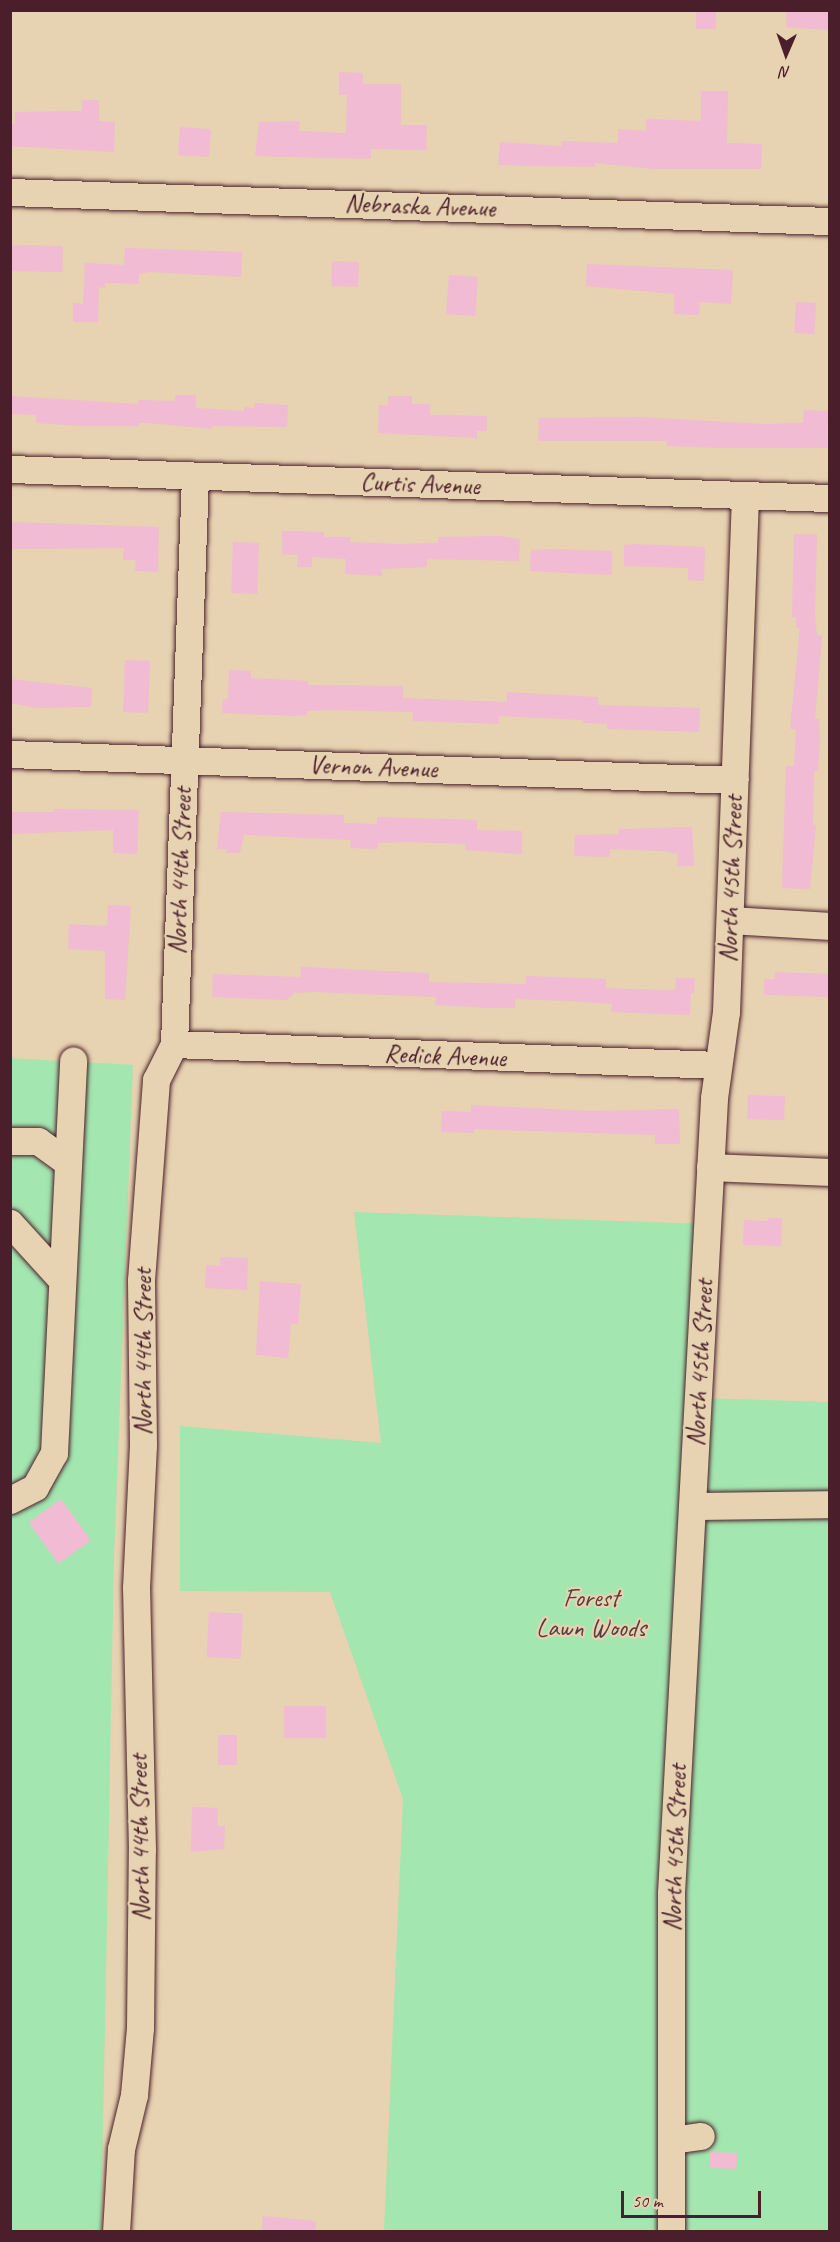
<!DOCTYPE html>
<style>
body{margin:0}
#map{position:relative;width:840px;height:2242px;overflow:hidden;background:#e7d2b1;font-family:Caveat,sans-serif}
div>[style]{position:absolute}
.green>*{inset:0;background:#a3e6b0}
.building>*{inset:0;background:#f1bbd3;transform-origin:0 0}
.roads{filter:drop-shadow(0 0 2px #4a1f2b) drop-shadow(0 0 2px #4a1f2b)}
.minor>*{height:27px;margin:-13.5px;padding:0 13.5px;transform-origin:13.5px;border-radius:13.5px;background:#e7d2b1}
span{translate:-50% -50%;white-space:nowrap;text-align:center;line-height:1.15;-webkit-text-stroke:4.5px #e7d2b1;paint-order:stroke}
.street-label{font-size:26px;color:#4a1f2b}
.park-label{font-size:26px;color:#573d3f}
.frame{position:absolute;inset:0;border:12px solid #4a1f2b;pointer-events:none}
.north{position:absolute;left:756px;top:24px;width:60px;height:60px;-webkit-text-stroke:4px #e7d2b1;paint-order:stroke;rotate:182deg;font-size:16px;font-weight:700;line-height:24px;text-align:center;color:#4a1f2b}
.north::after{content:'';display:block;margin:auto;width:21px;height:27px;background:#4a1f2b;clip-path:polygon(50% 0,100% 100%,50% 72%,0 100%)}
.scale{position:absolute;left:621px;top:2191px;width:140px;height:27px;box-sizing:border-box;border:3px solid #4a1f2b;border-top:0;padding-left:8px;font-size:18px;line-height:21px;white-space:nowrap;color:#4a1f2b;-webkit-text-stroke:4px #e7d2b1;paint-order:stroke}
</style>
<div id="map">
<div class="green">
<i style="clip-path:polygon(10px 1058px,133px 1065px,114px 1558px,101px 2231px,11px 2231px)"></i>
<i style="clip-path:polygon(354px 1212px,707px 1224px,698px 1398px,829px 1402px,829px 2231px,384px 2231px,403px 1799px,330px 1592px,180px 1591px,180px 1426px,381px 1443px)"></i>
</div>
<div class="building">
<i style="left:696px;top:10px;width:20px;height:19px"></i>
<i style="clip-path:polygon(786px 10px,828px 10px,828px 30px,786px 27px)"></i>
<i style="clip-path:polygon(339px 72px,363px 73px,363px 84px,401px 84px,401px 125px,427px 125px,426px 150px,371px 149px,371px 159px,255px 156px,259px 122px,300px 121px,299px 131px,346px 133px,347px 95px,339px 95px)"></i>
<i style="clip-path:polygon(701px 91px,728px 91px,727px 143px,762px 144px,761px 169px,653px 169px,595px 163px,595px 167px,498px 165px,500px 142px,561px 146px,562px 141px,618px 143px,618px 129px,646px 131px,646px 119px,701px 121px)"></i>
<i style="clip-path:polygon(82px 100px,99px 100px,99px 121px,115px 122px,114px 152px,10px 146px,10px 124px,15px 124px,15px 112px,82px 111px)"></i>
<i style="left:180px;top:127px;width:31px;height:28px;rotate:4deg"></i>
<i style="left:10px;top:245px;width:53px;height:26px;rotate:1deg"></i>
<i style="clip-path:polygon(125px 248px,242px 252px,241px 277px,150px 272px,139px 274px,139px 284px,105px 283px,105px 288px,99px 287px,98px 322px,73px 322px,73px 303px,83px 304px,85px 263px,124px 265px)"></i>
<i style="left:332px;top:261px;width:27px;height:25px;rotate:2deg"></i>
<i style="clip-path:polygon(587px 264px,733px 270px,731px 304px,700px 302px,699px 315px,674px 314px,674px 294px,586px 286px)"></i>
<i style="left:449px;top:275px;width:29px;height:39px;rotate:4deg"></i>
<i style="left:796px;top:302px;width:20px;height:31px;rotate:3deg"></i>
<i style="clip-path:polygon(175px 395px,196px 395px,196px 408px,244px 411px,244px 407px,254px 408px,255px 403px,288px 405px,287px 427px,212px 426px,212px 429px,149px 423px,139px 423px,139px 426px,82px 426px,36px 423px,36px 415px,10px 414px,10px 396px,138px 404px,138px 400px,175px 401px)"></i>
<i style="clip-path:polygon(388px 396px,412px 396px,412px 404px,430px 404px,430px 415px,487px 416px,487px 431px,477px 431px,477px 438px,378px 433px,379px 405px,388px 405px)"></i>
<i style="clip-path:polygon(804px 410px,828px 411px,827px 448px,720px 448px,667px 446px,667px 441px,538px 441px,539px 418px,639px 417px,766px 424px,803px 423px)"></i>
<i style="clip-path:polygon(10px 522px,159px 527px,158px 572px,135px 571px,136px 560px,123px 560px,124px 548px,10px 549px)"></i>
<i style="clip-path:polygon(282px 531px,324px 532px,324px 537px,350px 537px,350px 542px,400px 544px,438px 543px,438px 537px,499px 536px,520px 539px,519px 561px,427px 559px,427px 567px,381px 569px,382px 576px,345px 574px,346px 559px,312px 557px,312px 567px,297px 567px,298px 555px,282px 554px)"></i>
<i style="clip-path:polygon(794px 534px,817px 534px,815px 615px,817px 635px,822px 636px,815px 719px,819px 719px,820px 738px,818px 771px,814px 771px,813px 825px,816px 825px,810px 889px,782px 888px,786px 766px,794px 766px,796px 729px,790px 729px,800px 628px,796px 627px,796px 617px,792px 617px)"></i>
<i style="left:233px;top:542px;width:26px;height:51px;rotate:2deg"></i>
<i style="clip-path:polygon(635px 544px,705px 547px,704px 581px,688px 580px,688px 568px,624px 566px,624px 545px)"></i>
<i style="clip-path:polygon(556px 549px,612px 551px,612px 575px,530px 571px,531px 550px)"></i>
<i style="left:125px;top:660px;width:25px;height:52px;rotate:2deg"></i>
<i style="clip-path:polygon(229px 670px,251px 671px,251px 678px,308px 681px,308px 685px,403px 686px,403px 698px,507px 702px,507px 692px,598px 697px,598px 705px,700px 708px,699px 732px,607px 729px,607px 724px,583px 723px,583px 720px,499px 716px,499px 724px,413px 721px,413px 712px,327px 710px,307px 711px,307px 715px,294px 716px,222px 713px,223px 699px,228px 699px)"></i>
<i style="clip-path:polygon(10px 679px,92px 688px,91px 707px,36px 708px,10px 703px)"></i>
<i style="clip-path:polygon(54px 809px,139px 810px,137px 854px,113px 853px,113px 830px,10px 834px,10px 812px,54px 812px)"></i>
<i style="clip-path:polygon(221px 812px,344px 815px,344px 823px,377px 824px,377px 817px,477px 820px,477px 830px,522px 831px,522px 854px,465px 850px,466px 844px,407px 842px,378px 843px,378px 849px,350px 848px,351px 840px,244px 835px,240px 853px,226px 853px,227px 849px,217px 849px)"></i>
<i style="clip-path:polygon(692px 827px,694px 866px,677px 866px,678px 854px,661px 851px,610px 849px,610px 857px,574px 856px,575px 835px,619px 834px,619px 829px)"></i>
<i style="clip-path:polygon(108px 905px,131px 906px,125px 1000px,105px 999px,105px 951px,68px 949px,69px 924px,107px 926px)"></i>
<i style="clip-path:polygon(301px 967px,429px 973px,429px 982px,526px 984px,526px 976px,606px 979px,606px 988px,659px 990px,675px 990px,676px 978px,695px 978px,694px 993px,691px 993px,690px 1015px,611px 1012px,612px 1004px,569px 1001px,515px 999px,515px 1008px,490px 1008px,435px 1005px,436px 997px,314px 992px,294px 993px,287px 1000px,212px 997px,213px 974px,301px 977px)"></i>
<i style="clip-path:polygon(775px 972px,830px 974px,830px 997px,764px 995px,764px 979px,775px 979px)"></i>
<i style="left:748px;top:1095px;width:37px;height:24px;rotate:2deg"></i>
<i style="clip-path:polygon(471px 1105px,591px 1111px,679px 1109px,680px 1144px,655px 1144px,655px 1135px,474px 1129px,474px 1133px,441px 1132px,442px 1111px,471px 1112px)"></i>
<i style="clip-path:polygon(768px 1218px,782px 1218px,781px 1246px,743px 1245px,744px 1220px,768px 1221px)"></i>
<i style="clip-path:polygon(220px 1257px,248px 1258px,247px 1290px,205px 1288px,206px 1265px,220px 1266px)"></i>
<i style="clip-path:polygon(260px 1281px,301px 1284px,298px 1324px,291px 1324px,288px 1358px,256px 1355px)"></i>
<i style="left:61px;top:1499px;width:51px;height:40px;rotate:54deg"></i>
<i style="left:209px;top:1612px;width:34px;height:45px;rotate:3deg"></i>
<i style="left:284px;top:1706px;width:42px;height:32px"></i>
<i style="left:218px;top:1735px;width:19px;height:30px"></i>
<i style="clip-path:polygon(192px 1807px,218px 1808px,217px 1826px,225px 1826px,224px 1849px,191px 1852px)"></i>
<i style="left:710px;top:2152px;width:27px;height:16px;rotate:2deg"></i>
<i style="clip-path:polygon(263px 2216px,316px 2221px,315px 2232px,262px 2232px)"></i>
</div>
<div class="roads">
<div class="minor">
<i style="left:10px;top:192px;width:821px;rotate:2.03deg"></i>
<i style="left:10px;top:469px;width:821px;rotate:2.03deg"></i>
<i style="left:10px;top:754px;width:725px;rotate:2.05deg"></i>
<i style="left:730px;top:920px;width:100px;rotate:3.4deg"></i>
<i style="left:174px;top:1044px;width:544px;rotate:2.21deg"></i>
<i style="left:10px;top:1141px;width:28px"></i>
<i style="left:38px;top:1141px;width:36px;rotate:36deg"></i>
<i style="left:710px;top:1167px;width:120px;rotate:2.4deg"></i>
<i style="left:10px;top:1223px;width:76px;rotate:47.7deg"></i>
<i style="left:10px;top:1500px;width:28px;rotate:-27deg"></i>
<i style="left:35px;top:1487px;width:39px;rotate:-61deg"></i>
<i style="left:54px;top:1453px;width:393px;rotate:-87.2deg"></i>
<i style="left:693px;top:1506px;width:137px;rotate:-0.8deg"></i>
<i style="left:672px;top:2140px;width:29px;rotate:-8deg"></i>
<i style="left:116px;top:2232px;width:83px;rotate:-86.6deg"></i>
<i style="left:121px;top:2149px;width:56px;rotate:-76.5deg"></i>
<i style="left:134px;top:2095px;width:67px;rotate:-84.9deg"></i>
<i style="left:140px;top:2028px;width:178px;rotate:-89.4deg"></i>
<i style="left:142px;top:1850px;width:262px;rotate:-91.3deg"></i>
<i style="left:136px;top:1588px;width:143px;rotate:-87.2deg"></i>
<i style="left:143px;top:1445px;width:165px;rotate:-90.7deg"></i>
<i style="left:141px;top:1280px;width:201px;rotate:-85.7deg"></i>
<i style="left:156px;top:1080px;width:40px;rotate:-63.4deg"></i>
<i style="left:174px;top:1044px;width:568px;rotate:-87.88deg"></i>
<i style="left:671px;top:2232px;width:339px;rotate:-90deg"></i>
<i style="left:671px;top:1893px;width:796px;rotate:-86.9deg"></i>
<i style="left:714px;top:1098px;width:87px;rotate:-82.1deg"></i>
<i style="left:726px;top:1012px;width:516px;rotate:-87.89deg"></i>
</div>
</div>
<div class="street-label">
<span style="left:420px;top:206px;rotate:2deg">Nebraska Avenue</span>
<span style="left:420px;top:484px;rotate:2deg">Curtis Avenue</span>
<span style="left:373px;top:767px;rotate:2deg">Vernon Avenue</span>
<span style="left:180px;top:871px;rotate:-88deg">North 44th Street</span>
<span style="left:731px;top:879px;rotate:-88deg">North 45th Street</span>
<span style="left:445px;top:1056px;rotate:2deg">Redick Avenue</span>
<span style="left:143px;top:1352px;rotate:-90deg">North 44th Street</span>
<span style="left:700px;top:1363px;rotate:-87deg">North 45th Street</span>
<span style="left:140px;top:1838px;rotate:-91deg">North 44th Street</span>
<span style="left:675px;top:1848px;rotate:-88deg">North 45th Street</span>
</div>
<div class="park-label">
<span style="left:591px;top:1613px">Forest<br>Lawn Woods</span>
</div>
<div class="frame"></div>
<div class="north">N</div>
<div class="scale">50 m</div>
</div>
